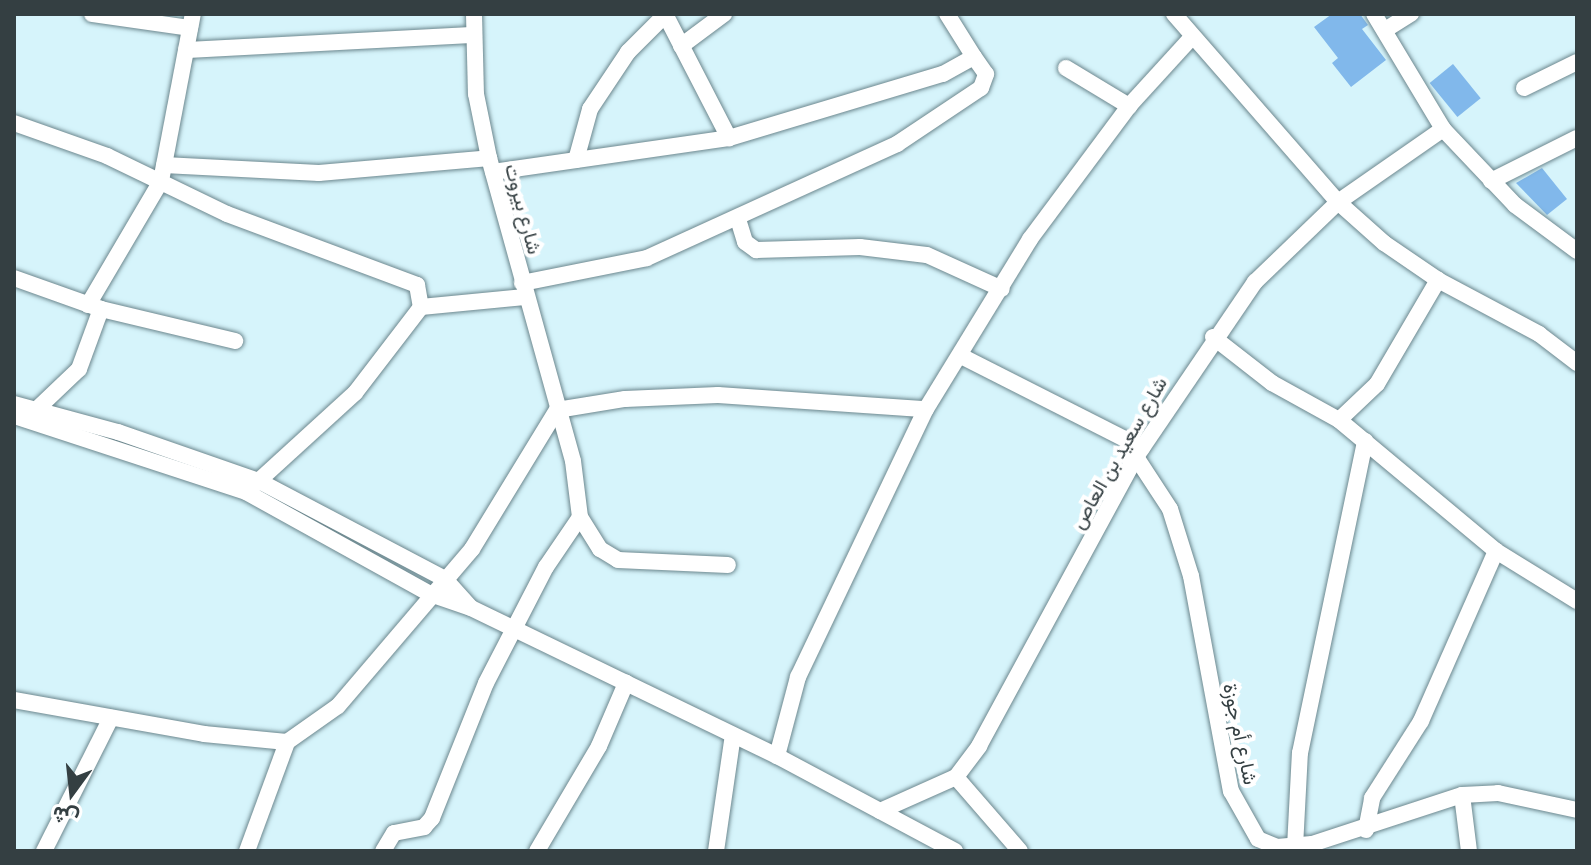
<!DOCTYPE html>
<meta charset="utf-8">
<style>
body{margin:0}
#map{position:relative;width:1591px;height:865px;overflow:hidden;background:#d6f4fb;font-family:"Roboto Condensed",Vazirmatn,sans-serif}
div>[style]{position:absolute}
.building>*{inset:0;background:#81b8eb;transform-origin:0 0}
.roads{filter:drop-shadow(0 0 2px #6c878e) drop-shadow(0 0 2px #6c878e)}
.minor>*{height:16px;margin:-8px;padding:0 8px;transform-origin:8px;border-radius:8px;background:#fff}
span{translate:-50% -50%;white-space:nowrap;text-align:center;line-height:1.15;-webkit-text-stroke:8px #fff;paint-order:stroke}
.street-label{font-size:20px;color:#343f42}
.frame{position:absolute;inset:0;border:16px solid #343f42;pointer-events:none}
.north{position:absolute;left:32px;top:753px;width:80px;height:80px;-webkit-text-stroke:6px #fff;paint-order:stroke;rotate:195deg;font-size:22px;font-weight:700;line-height:32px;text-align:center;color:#343f42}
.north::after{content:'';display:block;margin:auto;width:28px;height:36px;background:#343f42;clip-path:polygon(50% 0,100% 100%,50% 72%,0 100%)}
</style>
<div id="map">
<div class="building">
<i style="clip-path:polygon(1332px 14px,1360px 14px,1368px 25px,1362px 29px,1386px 60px,1351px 87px,1332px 63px,1338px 58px,1314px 27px)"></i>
<i style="left:1453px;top:64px;width:44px;height:30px;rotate:51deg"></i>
<i style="clip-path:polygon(1542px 168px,1567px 199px,1547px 215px,1516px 183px)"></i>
</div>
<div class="roads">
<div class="minor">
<i style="left:92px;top:14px;width:99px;rotate:8.1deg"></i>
<i style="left:474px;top:14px;width:80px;rotate:88.6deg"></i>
<i style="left:476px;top:94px;width:65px;rotate:78.5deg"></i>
<i style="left:489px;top:158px;width:314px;rotate:74.5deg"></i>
<i style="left:573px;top:461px;width:56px;rotate:82.9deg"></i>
<i style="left:580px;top:517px;width:38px;rotate:58deg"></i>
<i style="left:600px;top:549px;width:21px;rotate:31deg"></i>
<i style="left:618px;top:560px;width:110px;rotate:2.6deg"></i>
<i style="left:665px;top:14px;width:140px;rotate:62.7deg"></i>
<i style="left:1174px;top:14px;width:249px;rotate:48.9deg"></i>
<i style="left:1338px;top:202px;width:62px;rotate:41.7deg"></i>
<i style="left:1384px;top:243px;width:65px;rotate:34.4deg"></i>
<i style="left:1438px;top:280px;width:115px;rotate:28.1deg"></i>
<i style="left:1539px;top:334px;width:48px;rotate:37.3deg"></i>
<i style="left:1374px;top:14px;width:134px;rotate:59deg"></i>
<i style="left:1443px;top:129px;width:105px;rotate:46.5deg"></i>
<i style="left:1515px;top:205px;width:77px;rotate:36.6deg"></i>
<i style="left:1385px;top:30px;width:31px;rotate:-32deg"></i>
<i style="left:681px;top:46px;width:54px;rotate:-36.7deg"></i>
<i style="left:186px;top:50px;width:287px;rotate:-3deg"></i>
<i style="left:1066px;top:68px;width:74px;rotate:31.1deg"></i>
<i style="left:1524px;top:88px;width:59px;rotate:-26.1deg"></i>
<i style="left:14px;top:123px;width:99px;rotate:19.5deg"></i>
<i style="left:107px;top:156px;width:133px;rotate:25.8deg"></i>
<i style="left:227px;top:214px;width:203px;rotate:20.5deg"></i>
<i style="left:417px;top:285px;width:22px;rotate:80deg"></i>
<i style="left:576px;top:160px;width:53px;rotate:-74.6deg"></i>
<i style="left:590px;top:109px;width:69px;rotate:-56.3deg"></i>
<i style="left:628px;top:52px;width:52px;rotate:-45deg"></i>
<i style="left:164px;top:165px;width:155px;rotate:3deg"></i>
<i style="left:319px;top:173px;width:171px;rotate:-5deg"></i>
<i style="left:493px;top:172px;width:238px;rotate:-8.2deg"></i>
<i style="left:729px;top:138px;width:223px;rotate:-16.7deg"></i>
<i style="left:943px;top:74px;width:35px;rotate:-29deg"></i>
<i style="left:974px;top:57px;width:51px;rotate:-122.1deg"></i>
<i style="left:1491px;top:181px;width:96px;rotate:-26.6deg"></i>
<i style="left:738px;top:219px;width:24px;rotate:73deg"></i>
<i style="left:745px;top:242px;width:14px;rotate:36deg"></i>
<i style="left:756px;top:250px;width:104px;rotate:-1.7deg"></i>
<i style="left:860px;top:247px;width:67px;rotate:6.8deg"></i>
<i style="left:927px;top:255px;width:82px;rotate:24.4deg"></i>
<i style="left:14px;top:278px;width:92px;rotate:19.6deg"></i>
<i style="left:101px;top:309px;width:138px;rotate:13.4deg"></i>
<i style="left:522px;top:283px;width:127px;rotate:-11.3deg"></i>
<i style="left:647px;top:258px;width:275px;rotate:-24.5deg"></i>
<i style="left:897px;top:144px;width:101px;rotate:-33.7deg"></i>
<i style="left:981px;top:88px;width:15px;rotate:-70deg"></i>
<i style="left:986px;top:74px;width:21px;rotate:-125deg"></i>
<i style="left:88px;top:305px;width:144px;rotate:-59.5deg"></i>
<i style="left:161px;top:181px;width:170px;rotate:-79.2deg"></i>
<i style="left:1213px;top:337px;width:75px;rotate:37.9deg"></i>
<i style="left:1272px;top:383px;width:77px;rotate:28.9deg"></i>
<i style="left:1339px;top:420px;width:204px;rotate:39.8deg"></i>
<i style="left:1496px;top:551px;width:95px;rotate:31.7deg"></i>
<i style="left:961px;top:356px;width:203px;rotate:26.9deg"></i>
<i style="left:14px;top:404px;width:108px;rotate:15.1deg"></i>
<i style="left:118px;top:432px;width:149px;rotate:19.2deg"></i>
<i style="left:259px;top:481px;width:210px;rotate:27.8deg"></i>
<i style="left:445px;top:579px;width:38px;rotate:48deg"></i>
<i style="left:37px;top:409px;width:58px;rotate:-43.6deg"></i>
<i style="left:79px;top:369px;width:64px;rotate:-69.9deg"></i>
<i style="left:14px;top:416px;width:244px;rotate:18.1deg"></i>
<i style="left:246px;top:492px;width:210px;rotate:29deg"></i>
<i style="left:430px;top:594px;width:43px;rotate:18.9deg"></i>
<i style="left:471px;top:608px;width:340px;rotate:25.8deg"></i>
<i style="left:777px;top:756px;width:202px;rotate:28.1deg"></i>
<i style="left:1339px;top:420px;width:52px;rotate:-43.5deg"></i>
<i style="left:1377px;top:384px;width:121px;rotate:-59.6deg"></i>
<i style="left:1136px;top:457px;width:62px;rotate:56.8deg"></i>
<i style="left:1170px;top:509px;width:70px;rotate:72.6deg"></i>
<i style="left:1191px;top:576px;width:219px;rotate:79.5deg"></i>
<i style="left:1231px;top:791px;width:55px;rotate:60.6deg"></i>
<i style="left:1258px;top:839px;width:21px;rotate:23deg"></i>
<i style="left:1277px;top:847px;width:35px;rotate:-5deg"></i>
<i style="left:1312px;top:844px;width:158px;rotate:-18.1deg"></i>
<i style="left:1462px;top:795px;width:36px;rotate:-3deg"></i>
<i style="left:1498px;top:793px;width:81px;rotate:12.1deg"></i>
<i style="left:253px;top:486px;width:138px;rotate:-42.4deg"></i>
<i style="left:355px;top:393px;width:108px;rotate:-52.5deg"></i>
<i style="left:421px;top:307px;width:104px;rotate:-5.5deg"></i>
<i style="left:14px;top:700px;width:193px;rotate:10.1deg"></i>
<i style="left:204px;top:734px;width:83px;rotate:5.5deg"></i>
<i style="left:287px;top:742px;width:62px;rotate:-35.2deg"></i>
<i style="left:338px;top:706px;width:206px;rotate:-49.5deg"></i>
<i style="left:472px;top:549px;width:163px;rotate:-58.6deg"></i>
<i style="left:557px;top:410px;width:69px;rotate:-9.2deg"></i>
<i style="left:625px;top:399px;width:93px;rotate:-2.5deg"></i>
<i style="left:718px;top:395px;width:208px;rotate:3.9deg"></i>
<i style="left:777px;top:756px;width:82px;rotate:-75.1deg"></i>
<i style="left:798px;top:677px;width:297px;rotate:-64.5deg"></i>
<i style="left:926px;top:409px;width:199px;rotate:-58.5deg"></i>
<i style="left:1030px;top:239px;width:166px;rotate:-53.3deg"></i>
<i style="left:1129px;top:106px;width:93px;rotate:-47.6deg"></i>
<i style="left:1462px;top:795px;width:56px;rotate:82.9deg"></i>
<i style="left:880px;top:811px;width:83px;rotate:-24.1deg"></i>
<i style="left:1366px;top:830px;width:33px;rotate:-79deg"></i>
<i style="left:1372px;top:798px;width:91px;rotate:-57.5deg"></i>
<i style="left:1421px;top:721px;width:186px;rotate:-66.2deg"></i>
<i style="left:1295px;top:847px;width:94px;rotate:-87deg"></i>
<i style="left:1300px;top:753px;width:319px;rotate:-78.2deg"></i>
<i style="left:44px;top:851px;width:149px;rotate:-63.3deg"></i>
<i style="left:247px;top:851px;width:116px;rotate:-69.8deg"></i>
<i style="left:383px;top:851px;width:21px;rotate:-59deg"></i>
<i style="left:394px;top:833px;width:31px;rotate:-11deg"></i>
<i style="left:424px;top:827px;width:12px;rotate:-48deg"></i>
<i style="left:432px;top:818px;width:145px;rotate:-68.2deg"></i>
<i style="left:486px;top:683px;width:131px;rotate:-62.7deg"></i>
<i style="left:546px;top:567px;width:60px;rotate:-55.8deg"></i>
<i style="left:537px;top:851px;width:122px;rotate:-59.4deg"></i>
<i style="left:599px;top:746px;width:69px;rotate:-66.8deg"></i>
<i style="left:716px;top:851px;width:117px;rotate:-81.7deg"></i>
<i style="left:1020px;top:851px;width:98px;rotate:-130.9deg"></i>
<i style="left:956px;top:777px;width:39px;rotate:-53deg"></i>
<i style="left:979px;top:746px;width:329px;rotate:-61.5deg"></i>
<i style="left:1136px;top:457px;width:212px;rotate:-55.8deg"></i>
<i style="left:1255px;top:282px;width:115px;rotate:-43.9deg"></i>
<i style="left:1338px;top:202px;width:128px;rotate:-34.8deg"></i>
</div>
</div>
<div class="street-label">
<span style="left:523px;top:209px;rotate:75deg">شارع بيروت</span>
<span style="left:1119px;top:453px;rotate:-60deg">شارع سعيد بن العاص</span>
<span style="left:1240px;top:734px;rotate:78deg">شارع أم جوزة</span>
</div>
<div class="frame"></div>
<div class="north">ش</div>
</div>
